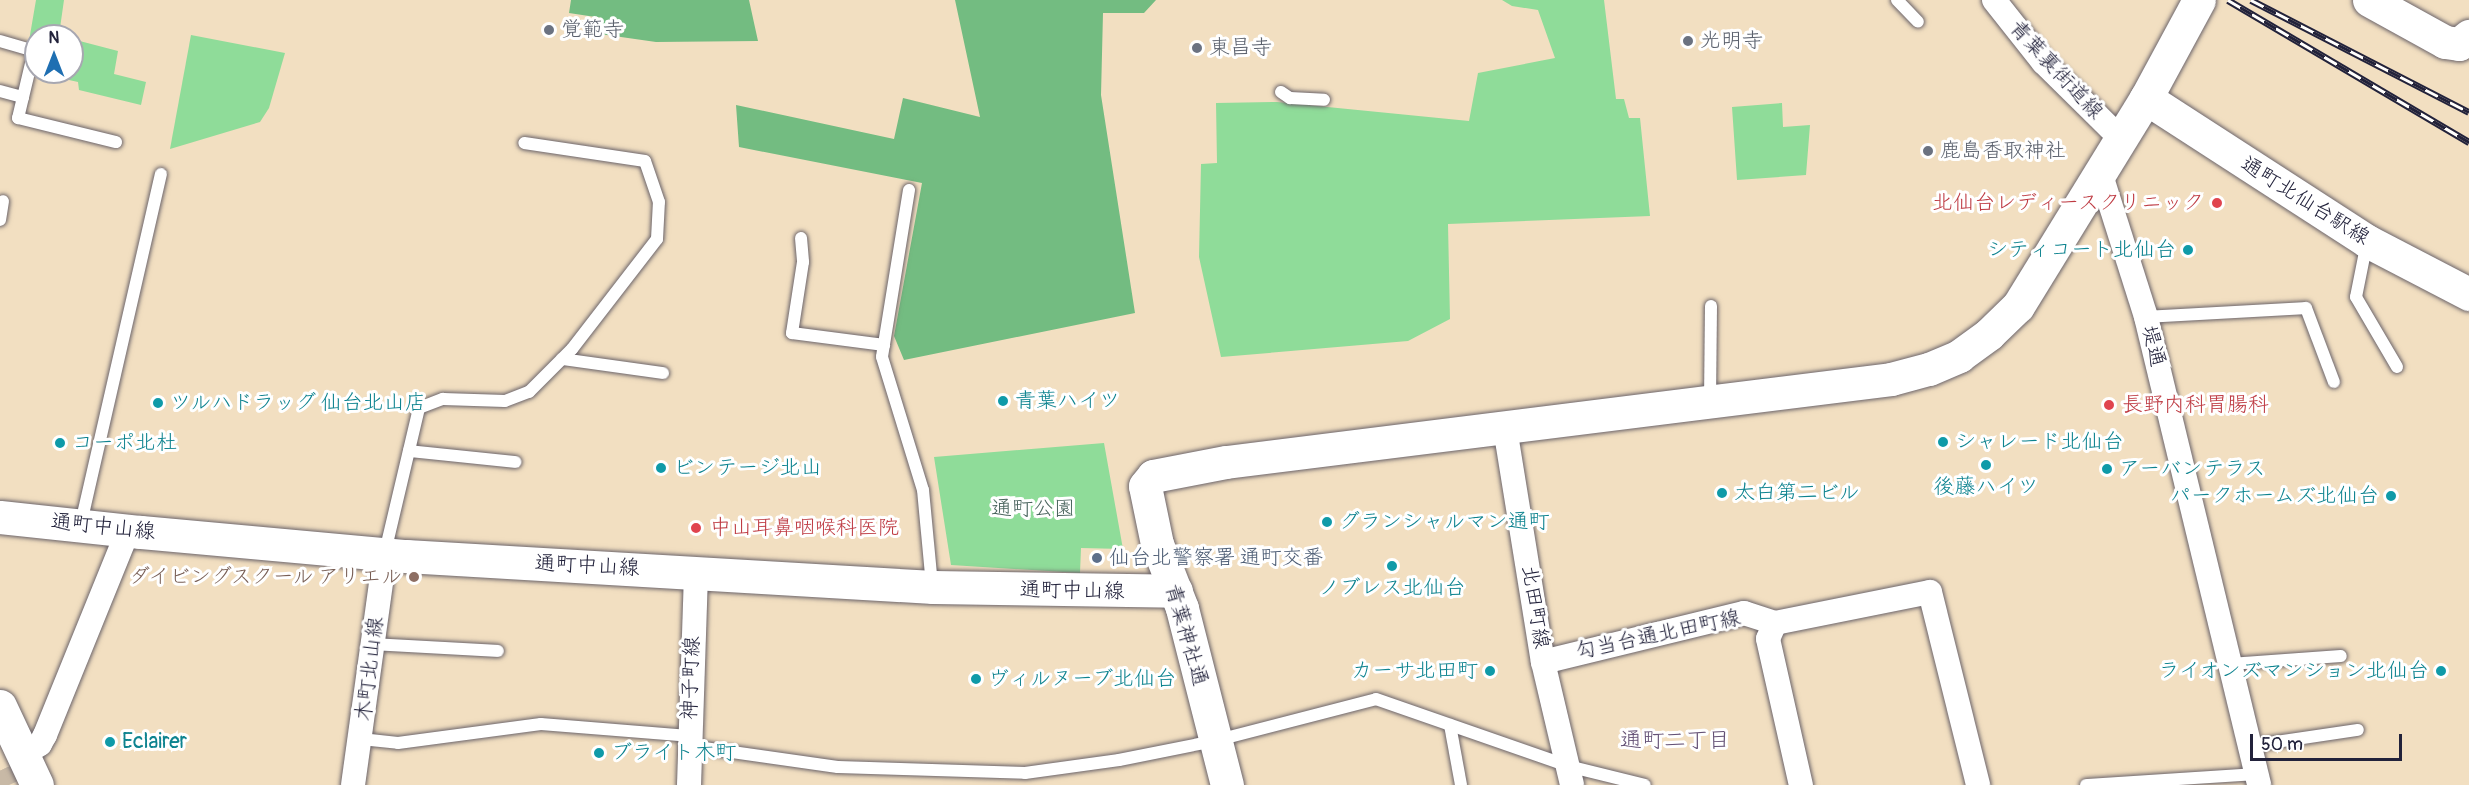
<!DOCTYPE html>
<meta charset="utf-8">
<style>
body{margin:0}
#map{position:relative;width:2469px;height:785px;overflow:hidden;background:#f2dfc1;font-family:Pangolin,"Klee One",sans-serif}
div>[style]{position:absolute}
.green>*{inset:0;background:#8fdc99}
.forest>*{inset:0;background:#73bc81}
.secondary-tunnel>*{height:33px;margin-top:-16.5px;transform-origin:0;background:repeating-linear-gradient(90deg,#c8b9a6 0 33px,transparent 0 49px)}
.roads{filter:drop-shadow(0 0 2px #6b646a) drop-shadow(0 0 2px #6b646a)}
.lane>*{height:12px;margin:-6px;padding:0 6px;transform-origin:6px;border-radius:6px;background:#fff}
.street>*{height:24px;margin:-12px;padding:0 12px;transform-origin:12px;border-radius:12px;background:#fff}
.secondary>*{height:33px;margin:-16.5px;padding:0 16.5px;transform-origin:16.5px;border-radius:16.5px;background:#fff}
.rail>*{height:7px;margin-top:-3.5px;transform-origin:0;background:repeating-linear-gradient(90deg,#fff 0 14px,#22223b 0 28px);box-sizing:border-box;border-block:2px solid #22223b}
.dots>*{width:16px;height:16px;translate:-50% -50%;box-sizing:border-box;border:3px solid #fff;border-radius:50%}
span{translate:-50% -50%;white-space:nowrap;text-align:center;line-height:1.15;-webkit-text-stroke:6px #fff;paint-order:stroke}
.worship-label{font-size:21px;color:#5b616d}
.left{translate:0 -50%;text-align:left}
.street-label{font-size:21px;color:#22223b}
.health-label{font-size:21px;color:#be3a42}
.right{translate:-100% -50%;text-align:right}
.culture-label{font-size:21px;color:#0d838f}
.park-label{font-size:21px;color:#48635c}
.service-label{font-size:21px;color:#4e5e75}
.education-label{font-size:21px;color:#785e54}
.neighbourhood-label{font-size:22px;color:#645175}
.north{position:absolute;left:24px;top:24px;width:60px;height:60px;box-sizing:border-box;background:#fff;border:2px solid #a7a7b1;border-radius:50%;rotate:0deg;font-size:16px;font-weight:700;line-height:24px;text-align:center;color:#22223b}
.north::after{content:'';display:block;margin:auto;width:21px;height:27px;background:#1f6fb2;clip-path:polygon(50% 0,100% 100%,50% 72%,0 100%)}
.scale{position:absolute;left:2250px;top:734px;width:152px;height:27px;box-sizing:border-box;border:3px solid #22223b;border-top:0;padding-left:8px;font-size:18px;line-height:21px;white-space:nowrap;color:#22223b;-webkit-text-stroke:4px #fff;paint-order:stroke}
</style>
<div id="map">
<div class="green">
<i style="clip-path:polygon(36px 0,64px 0,59px 35px,62px 36px,36px 36px,36px 72px,72px 72px,72px 39px,118px 51px,114px 74px,146px 82px,141px 105px,79px 90px,78px 82px,24px 70px)"></i>
<i style="clip-path:polygon(1502px 0,1604px 0,1616px 99px,1624px 99px,1629px 118px,1640px 118px,1650px 216px,1448px 224px,1450px 319px,1408px 341px,1221px 357px,1199px 257px,1201px 164px,1217px 163px,1216px 103px,1277px 102px,1469px 121px,1478px 73px,1555px 58px,1538px 10px,1512px 6px)"></i>
<i style="clip-path:polygon(191px 35px,285px 53px,269px 108px,260px 122px,170px 149px)"></i>
<i style="clip-path:polygon(1782px 103px,1783px 127px,1810px 125px,1806px 175px,1737px 180px,1732px 107px)"></i>
<i style="clip-path:polygon(1104px 443px,1123px 549px,1081px 548px,1080px 573px,951px 565px,934px 457px)"></i>
</div>
<div class="forest">
<i style="clip-path:polygon(571px 0,749px 0,758px 41px,656px 42px,600px 34px,602px 18px,569px 13px)"></i>
<i style="clip-path:polygon(955px 0,1156px 0,1144px 13px,1103px 13px,1101px 95px,1135px 313px,904px 360px,894px 336px,922px 183px,739px 147px,736px 105px,894px 139px,903px 98px,980px 117px)"></i>
</div>
<div class="secondary-tunnel">
<i style="left:0;top:770px;width:17px;rotate:65deg"></i>
</div>
<div class="roads">
<div class="lane">
<i style="left:1897px;top:0;width:30px;rotate:46deg"></i>
<i style="left:0;top:41px;width:35px;rotate:16deg"></i>
<i style="left:34px;top:51px;width:69px;rotate:103.4deg"></i>
<i style="left:18px;top:118px;width:101px;rotate:13.8deg"></i>
<i style="left:0;top:91px;width:24px;rotate:15deg"></i>
<i style="left:1281px;top:92px;width:11px;rotate:34deg"></i>
<i style="left:1290px;top:98px;width:34px;rotate:3deg"></i>
<i style="left:909px;top:190px;width:169px;rotate:99.2deg"></i>
<i style="left:882px;top:357px;width:139px;rotate:72.9deg"></i>
<i style="left:923px;top:490px;width:95px;rotate:84.6deg"></i>
<i style="left:0;top:220px;width:19px;rotate:-81deg"></i>
<i style="left:801px;top:238px;width:24px;rotate:85deg"></i>
<i style="left:803px;top:262px;width:72px;rotate:98.8deg"></i>
<i style="left:792px;top:333px;width:93px;rotate:7.4deg"></i>
<i style="left:2367px;top:242px;width:56px;rotate:101.3deg"></i>
<i style="left:2356px;top:297px;width:81px;rotate:59.6deg"></i>
<i style="left:2146px;top:317px;width:160px;rotate:-3.2deg"></i>
<i style="left:2306px;top:308px;width:79px;rotate:69.3deg"></i>
<i style="left:562px;top:359px;width:102px;rotate:7.9deg"></i>
<i style="left:1710px;top:401px;width:95px;rotate:-89.4deg"></i>
<i style="left:409px;top:451px;width:107px;rotate:5.9deg"></i>
<i style="left:81px;top:523px;width:358px;rotate:-77.1deg"></i>
<i style="left:385px;top:552px;width:148px;rotate:-76.7deg"></i>
<i style="left:419px;top:408px;width:26px;rotate:-21deg"></i>
<i style="left:443px;top:399px;width:62px;rotate:1.8deg"></i>
<i style="left:505px;top:401px;width:26px;rotate:-21deg"></i>
<i style="left:529px;top:392px;width:61px;rotate:-45deg"></i>
<i style="left:572px;top:349px;width:139px;rotate:-52.3deg"></i>
<i style="left:657px;top:239px;width:37px;rotate:-87deg"></i>
<i style="left:659px;top:202px;width:43px;rotate:-108.9deg"></i>
<i style="left:645px;top:161px;width:122px;rotate:-171.5deg"></i>
<i style="left:373px;top:644px;width:125px;rotate:3.2deg"></i>
<i style="left:2230px;top:664px;width:111px;rotate:-4.1deg"></i>
<i style="left:1450px;top:725px;width:61px;rotate:79.6deg"></i>
<i style="left:361px;top:739px;width:37px;rotate:6deg"></i>
<i style="left:398px;top:743px;width:144px;rotate:-7.6deg"></i>
<i style="left:541px;top:724px;width:148px;rotate:4.6deg"></i>
<i style="left:690px;top:746px;width:149px;rotate:8.1deg"></i>
<i style="left:838px;top:767px;width:187px;rotate:1.8deg"></i>
<i style="left:1025px;top:773px;width:95px;rotate:-7.9deg"></i>
<i style="left:1119px;top:760px;width:97px;rotate:-11.3deg"></i>
<i style="left:1214px;top:741px;width:167px;rotate:-14.5deg"></i>
<i style="left:1376px;top:699px;width:203px;rotate:19.2deg"></i>
<i style="left:1568px;top:766px;width:79px;rotate:13.9deg"></i>
<i style="left:2249px;top:746px;width:110px;rotate:-8.4deg"></i>
<i style="left:2086px;top:785px;width:169px;rotate:-3.7deg"></i>
</div>
<div class="street">
<i style="left:1994px;top:0;width:80px;rotate:51.6deg"></i>
<i style="left:2044px;top:63px;width:107px;rotate:44.6deg"></i>
<i style="left:2101px;top:175px;width:149px;rotate:72.4deg"></i>
<i style="left:2146px;top:317px;width:481px;rotate:76.4deg"></i>
<i style="left:1505px;top:428px;width:237px;rotate:80.8deg"></i>
<i style="left:1543px;top:662px;width:126px;rotate:76.7deg"></i>
<i style="left:1775px;top:623px;width:17px;rotate:114deg"></i>
<i style="left:1768px;top:639px;width:150px;rotate:77.3deg"></i>
<i style="left:1543px;top:662px;width:207px;rotate:-13.7deg"></i>
<i style="left:1744px;top:613px;width:33px;rotate:18deg"></i>
<i style="left:1775px;top:623px;width:158px;rotate:-11.3deg"></i>
<i style="left:1930px;top:592px;width:199px;rotate:76deg"></i>
<i style="left:22px;top:755px;width:21px;rotate:-31deg"></i>
<i style="left:40px;top:744px;width:10px;rotate:-61deg"></i>
<i style="left:45px;top:735px;width:220px;rotate:-67.9deg"></i>
<i style="left:353px;top:785px;width:234px;rotate:-82.1deg"></i>
<i style="left:689px;top:785px;width:213px;rotate:-88.1deg"></i>
</div>
<div class="secondary">
<i style="left:2369px;top:0;width:87px;rotate:28.9deg"></i>
<i style="left:2445px;top:42px;width:14px;rotate:8deg"></i>
<i style="left:2459px;top:44px;width:13px;rotate:-39deg"></i>
<i style="left:2146px;top:98px;width:263px;rotate:32.9deg"></i>
<i style="left:2367px;top:241px;width:115px;rotate:27.5deg"></i>
<i style="left:0;top:517px;width:142px;rotate:6.1deg"></i>
<i style="left:141px;top:532px;width:266px;rotate:5.2deg"></i>
<i style="left:406px;top:556px;width:528px;rotate:3.37deg"></i>
<i style="left:933px;top:587px;width:243px;rotate:0.9deg"></i>
<i style="left:0;top:706px;width:87px;rotate:64.9deg"></i>
<i style="left:1227px;top:785px;width:183px;rotate:-104.3deg"></i>
<i style="left:1182px;top:608px;width:69px;rotate:-111.3deg"></i>
<i style="left:1157px;top:544px;width:59px;rotate:-101.7deg"></i>
<i style="left:1145px;top:486px;width:13px;rotate:-51deg"></i>
<i style="left:1153px;top:476px;width:74px;rotate:-10.9deg"></i>
<i style="left:1226px;top:462px;width:670px;rotate:-7.11deg"></i>
<i style="left:1891px;top:379px;width:39px;rotate:-15deg"></i>
<i style="left:1929px;top:369px;width:33px;rotate:-23deg"></i>
<i style="left:1959px;top:356px;width:37px;rotate:-36deg"></i>
<i style="left:1989px;top:334px;width:40px;rotate:-44deg"></i>
<i style="left:2018px;top:306px;width:244px;rotate:-58.4deg"></i>
<i style="left:2146px;top:98px;width:111px;rotate:-61.6deg"></i>
</div>
</div>
<div class="rail">
<i style="left:2228px;top:0;width:280px;rotate:30.5deg"></i>
<i style="left:2251px;top:0;width:245px;rotate:27.2deg"></i>
</div>
<div class="dots">
<i style="left:549px;top:30px;background:#6b7280"></i>
<i style="left:1688px;top:41px;background:#6b7280"></i>
<i style="left:1197px;top:48px;background:#6b7280"></i>
<i style="left:1928px;top:151px;background:#6b7280"></i>
<i style="left:2217px;top:203px;background:#e0444e"></i>
<i style="left:2188px;top:250px;background:#0f9aa8"></i>
<i style="left:1003px;top:401px;background:#0f9aa8"></i>
<i style="left:158px;top:403px;background:#0f9aa8"></i>
<i style="left:2109px;top:405px;background:#e0444e"></i>
<i style="left:1943px;top:442px;background:#0f9aa8"></i>
<i style="left:60px;top:443px;background:#0f9aa8"></i>
<i style="left:1986px;top:465px;background:#0f9aa8"></i>
<i style="left:661px;top:468px;background:#0f9aa8"></i>
<i style="left:2107px;top:469px;background:#0f9aa8"></i>
<i style="left:1722px;top:493px;background:#0f9aa8"></i>
<i style="left:2391px;top:496px;background:#0f9aa8"></i>
<i style="left:1327px;top:522px;background:#0f9aa8"></i>
<i style="left:696px;top:528px;background:#e0444e"></i>
<i style="left:1097px;top:558px;background:#5c6f8a"></i>
<i style="left:1392px;top:566px;background:#0f9aa8"></i>
<i style="left:414px;top:577px;background:#8d6e63"></i>
<i style="left:1490px;top:671px;background:#0f9aa8"></i>
<i style="left:2441px;top:671px;background:#0f9aa8"></i>
<i style="left:976px;top:679px;background:#0f9aa8"></i>
<i style="left:110px;top:742px;background:#0f9aa8"></i>
<i style="left:599px;top:753px;background:#0f9aa8"></i>
</div>
<div class="worship-label">
<span class="left" style="left:561px;top:30px">覚範寺</span>
<span class="left" style="left:1700px;top:41px">光明寺</span>
<span class="left" style="left:1209px;top:48px">東昌寺</span>
<span class="left" style="left:1940px;top:151px">鹿島香取神社</span>
</div>
<div class="street-label">
<span style="left:2056px;top:70px;rotate:47deg">青葉裏街道線</span>
<span style="left:2305px;top:201px;rotate:32deg">通町北仙台駅線</span>
<span style="left:2153px;top:346px;rotate:76deg">堤通</span>
<span style="left:103px;top:527px;rotate:6deg">通町中山線</span>
<span style="left:587px;top:566px;rotate:3deg">通町中山線</span>
<span style="left:1072px;top:591px;rotate:1deg">通町中山線</span>
<span style="left:1535px;top:607px;rotate:81deg">北田町線</span>
<span style="left:1186px;top:635px;rotate:74deg">青葉神社通</span>
<span style="left:1658px;top:635px;rotate:-12deg">勾当台通北田町線</span>
<span style="left:370px;top:669px;rotate:-83deg">木町北山線</span>
<span style="left:691px;top:678px;rotate:-88deg">神子町線</span>
</div>
<div class="health-label">
<span class="right" style="left:2204px;top:203px">北仙台レディースクリニック</span>
<span class="left" style="left:2122px;top:405px">長野内科胃腸科</span>
<span class="left" style="left:710px;top:528px">中山耳鼻咽喉科医院</span>
</div>
<div class="culture-label">
<span class="right" style="left:2176px;top:250px">シティコート北仙台</span>
<span class="left" style="left:1015px;top:401px">青葉ハイツ</span>
<span class="left" style="left:170px;top:403px">ツルハドラッグ 仙台北山店</span>
<span class="left" style="left:1955px;top:442px">シャレード北仙台</span>
<span class="left" style="left:72px;top:443px">コーポ北杜</span>
<span class="left" style="left:673px;top:468px">ビンテージ北山</span>
<span class="left" style="left:2119px;top:469px">アーバンテラス</span>
<span style="left:1986px;top:487px">後藤ハイツ</span>
<span class="left" style="left:1734px;top:493px">太白第二ビル</span>
<span class="right" style="left:2379px;top:496px">パークホームズ北仙台</span>
<span class="left" style="left:1339px;top:522px">グランシャルマン通町</span>
<span style="left:1392px;top:588px">ノブレス北仙台</span>
<span class="right" style="left:1478px;top:671px">カーサ北田町</span>
<span class="right" style="left:2429px;top:671px">ライオンズマンション北仙台</span>
<span class="left" style="left:988px;top:679px">ヴィルヌーブ北仙台</span>
<span class="left" style="left:122px;top:742px">Eclairer</span>
<span class="left" style="left:611px;top:753px">ブライト木町</span>
</div>
<div class="park-label">
<span style="left:1033px;top:509px">通町公園</span>
</div>
<div class="service-label">
<span class="left" style="left:1109px;top:558px">仙台北警察署 通町交番</span>
</div>
<div class="education-label">
<span class="right" style="left:402px;top:577px">ダイビングスクール アリエル</span>
</div>
<div class="neighbourhood-label">
<span style="left:1675px;top:741px">通町二丁目</span>
</div>
<div class="north">N</div>
<div class="scale">50 m</div>
</div>
